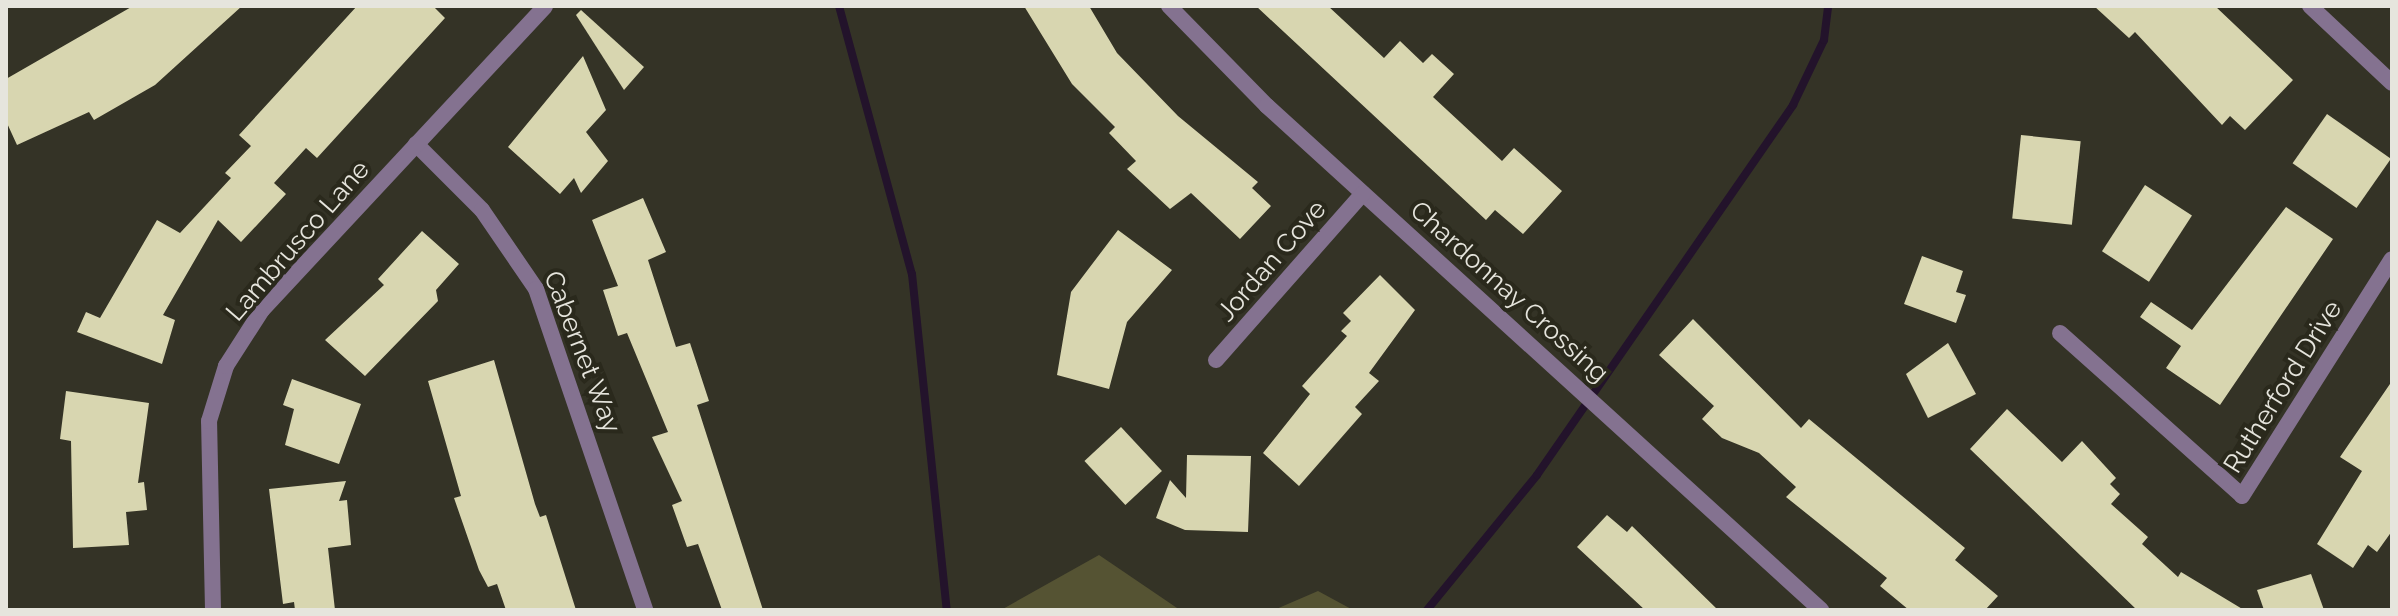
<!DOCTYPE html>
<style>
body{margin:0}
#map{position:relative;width:2398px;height:616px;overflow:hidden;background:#343326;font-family:Raleway,sans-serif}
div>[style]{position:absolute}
.green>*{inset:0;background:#555333}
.stream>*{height:8px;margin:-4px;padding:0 4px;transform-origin:4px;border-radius:4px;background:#23132b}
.building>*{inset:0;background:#d8d6b0;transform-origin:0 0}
.minor>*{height:16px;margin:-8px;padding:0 8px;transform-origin:8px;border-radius:8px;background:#847290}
span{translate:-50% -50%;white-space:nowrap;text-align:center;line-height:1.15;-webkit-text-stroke:8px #2a291c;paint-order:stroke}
.street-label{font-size:26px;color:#e6e5dd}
.frame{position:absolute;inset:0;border:8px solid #e6e5dd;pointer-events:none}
</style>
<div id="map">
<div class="green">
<i style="clip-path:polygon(1099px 555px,1180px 610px,1001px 610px)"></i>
<i style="clip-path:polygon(1318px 591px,1353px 610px,1274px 610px)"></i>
</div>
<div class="stream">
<i style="left:839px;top:6px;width:278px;rotate:74.8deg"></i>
<i style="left:912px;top:274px;width:338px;rotate:84.1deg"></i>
<i style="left:1427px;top:610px;width:174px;rotate:-50.8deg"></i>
<i style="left:1537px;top:475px;width:450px;rotate:-55.3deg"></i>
<i style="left:1793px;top:105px;width:72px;rotate:-64.5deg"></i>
<i style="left:1824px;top:40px;width:34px;rotate:-83deg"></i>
</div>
<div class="building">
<i style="clip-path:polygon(133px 6px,242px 6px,155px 85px,94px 120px,89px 112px,17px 145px,6px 121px,6px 79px)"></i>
<i style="clip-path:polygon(357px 6px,433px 6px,445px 18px,317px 158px,306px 148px,274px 183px,286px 194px,241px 242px,218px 220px,163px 315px,175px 320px,162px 364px,77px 332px,86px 312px,100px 318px,157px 220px,180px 233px,231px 178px,225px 173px,251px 146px,239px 135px)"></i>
<i style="clip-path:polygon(1024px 6px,1089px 6px,1117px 53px,1178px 116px,1258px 182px,1252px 188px,1271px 206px,1240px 239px,1191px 193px,1170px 209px,1127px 169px,1136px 161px,1109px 133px,1115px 127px,1072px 84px)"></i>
<i style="clip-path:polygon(1256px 6px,1328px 6px,1384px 58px,1400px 41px,1423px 63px,1432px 54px,1454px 74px,1433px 97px,1502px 161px,1514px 148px,1562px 191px,1523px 234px,1495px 210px,1486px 220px)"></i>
<i style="clip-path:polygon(2094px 6px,2215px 6px,2293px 80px,2245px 130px,2230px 116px,2222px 125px,2135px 32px,2129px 38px)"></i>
<i style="clip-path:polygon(581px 10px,644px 67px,624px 90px,576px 15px)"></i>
<i style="clip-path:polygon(583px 56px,606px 110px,586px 132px,608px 161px,581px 193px,574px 178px,560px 194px,508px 147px)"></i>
<i style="left:2327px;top:114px;width:78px;height:60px;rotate:35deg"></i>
<i style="left:2021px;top:135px;width:60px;height:84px;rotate:6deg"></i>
<i style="left:2145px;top:185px;width:56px;height:79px;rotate:33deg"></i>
<i style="clip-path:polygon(643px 198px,666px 252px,648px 260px,676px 347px,690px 343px,709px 401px,697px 405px,763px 610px,722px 610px,698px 544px,687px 547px,672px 505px,682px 501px,652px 437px,668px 432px,627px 333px,618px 336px,603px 290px,618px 286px,592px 220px)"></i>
<i style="clip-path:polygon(2286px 207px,2333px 239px,2220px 405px,2166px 368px,2181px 346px,2140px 317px,2151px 302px,2192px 330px)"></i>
<i style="clip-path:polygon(1118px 230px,1172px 270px,1127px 322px,1109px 389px,1057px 375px,1071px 292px)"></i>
<i style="clip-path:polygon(422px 231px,459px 264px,436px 290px,438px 301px,365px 376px,325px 340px,384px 285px,378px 279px)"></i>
<i style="clip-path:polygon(1922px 256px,1963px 271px,1956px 292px,1966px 295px,1956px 323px,1904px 304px)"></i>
<i style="clip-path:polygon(1380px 275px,1415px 310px,1369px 373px,1379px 381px,1355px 407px,1362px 414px,1299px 486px,1263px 453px,1310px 394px,1302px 386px,1347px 336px,1341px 331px,1351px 321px,1343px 313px)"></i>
<i style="clip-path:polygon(1693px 319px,1801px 428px,1809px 419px,1965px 548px,1955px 560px,1998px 596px,1985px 610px,1909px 610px,1880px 586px,1887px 578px,1786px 497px,1796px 487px,1759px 453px,1722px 438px,1702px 419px,1714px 406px,1659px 355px)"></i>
<i style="clip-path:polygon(1948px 343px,1976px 394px,1928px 418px,1906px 374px)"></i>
<i style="clip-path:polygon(494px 360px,535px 504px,540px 517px,546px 515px,576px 610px,506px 610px,497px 584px,488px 587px,479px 570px,454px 498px,461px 496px,428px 381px)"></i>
<i style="clip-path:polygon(292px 379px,361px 404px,339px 464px,285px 445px,294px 409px,283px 405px)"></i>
<i style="clip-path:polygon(2392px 381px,2392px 531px,2377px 552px,2368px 545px,2353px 568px,2317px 544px,2362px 471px,2340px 457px)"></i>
<i style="clip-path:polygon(66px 391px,149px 403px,138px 483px,144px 482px,147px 510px,126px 512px,129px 545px,73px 548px,71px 441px,60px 439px)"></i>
<i style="clip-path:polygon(2007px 409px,2062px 462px,2082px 441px,2116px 478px,2110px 484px,2120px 494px,2111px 504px,2148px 537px,2142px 544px,2178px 577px,2181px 572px,2244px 610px,2137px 610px,1970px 449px)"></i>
<i style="left:1121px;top:427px;width:60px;height:50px;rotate:47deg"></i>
<i style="clip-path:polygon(1187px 455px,1251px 456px,1248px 532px,1185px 530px,1156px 518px,1170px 480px,1186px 498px)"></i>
<i style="clip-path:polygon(346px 481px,339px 501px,347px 500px,351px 545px,328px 548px,335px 610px,295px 610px,294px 602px,283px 604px,269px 489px)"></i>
<i style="clip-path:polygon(1607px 515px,1627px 532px,1632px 526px,1718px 610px,1645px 610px,1577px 547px)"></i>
<i style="clip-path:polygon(2311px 574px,2324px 610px,2264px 610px,2257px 590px)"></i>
</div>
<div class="minor">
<i style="left:1169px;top:6px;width:140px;rotate:45.6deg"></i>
<i style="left:1267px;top:106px;width:749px;rotate:42.29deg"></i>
<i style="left:2310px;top:6px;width:112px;rotate:43.2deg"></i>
<i style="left:416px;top:144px;width:93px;rotate:45deg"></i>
<i style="left:482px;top:210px;width:96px;rotate:55.6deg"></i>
<i style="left:536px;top:289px;width:339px;rotate:71.2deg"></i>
<i style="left:2060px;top:333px;width:244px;rotate:41.8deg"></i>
<i style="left:2242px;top:496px;width:280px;rotate:-57.7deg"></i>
<i style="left:1216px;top:360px;width:222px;rotate:-48.6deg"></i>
<i style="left:213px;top:610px;width:189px;rotate:-91.2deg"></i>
<i style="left:209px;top:421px;width:58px;rotate:-72.8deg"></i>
<i style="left:226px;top:366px;width:67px;rotate:-57.3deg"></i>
<i style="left:262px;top:310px;width:415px;rotate:-47deg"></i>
</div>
<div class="street-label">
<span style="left:298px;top:241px;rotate:-49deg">Lambrusco Lane</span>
<span style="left:1272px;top:261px;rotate:-49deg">Jordan Cove</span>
<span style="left:1509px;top:292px;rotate:42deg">Chardonnay Crossing</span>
<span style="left:582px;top:352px;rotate:69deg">Cabernet Way</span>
<span style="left:2283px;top:387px;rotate:-58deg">Rutherford Drive</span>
</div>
<div class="frame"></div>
</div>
